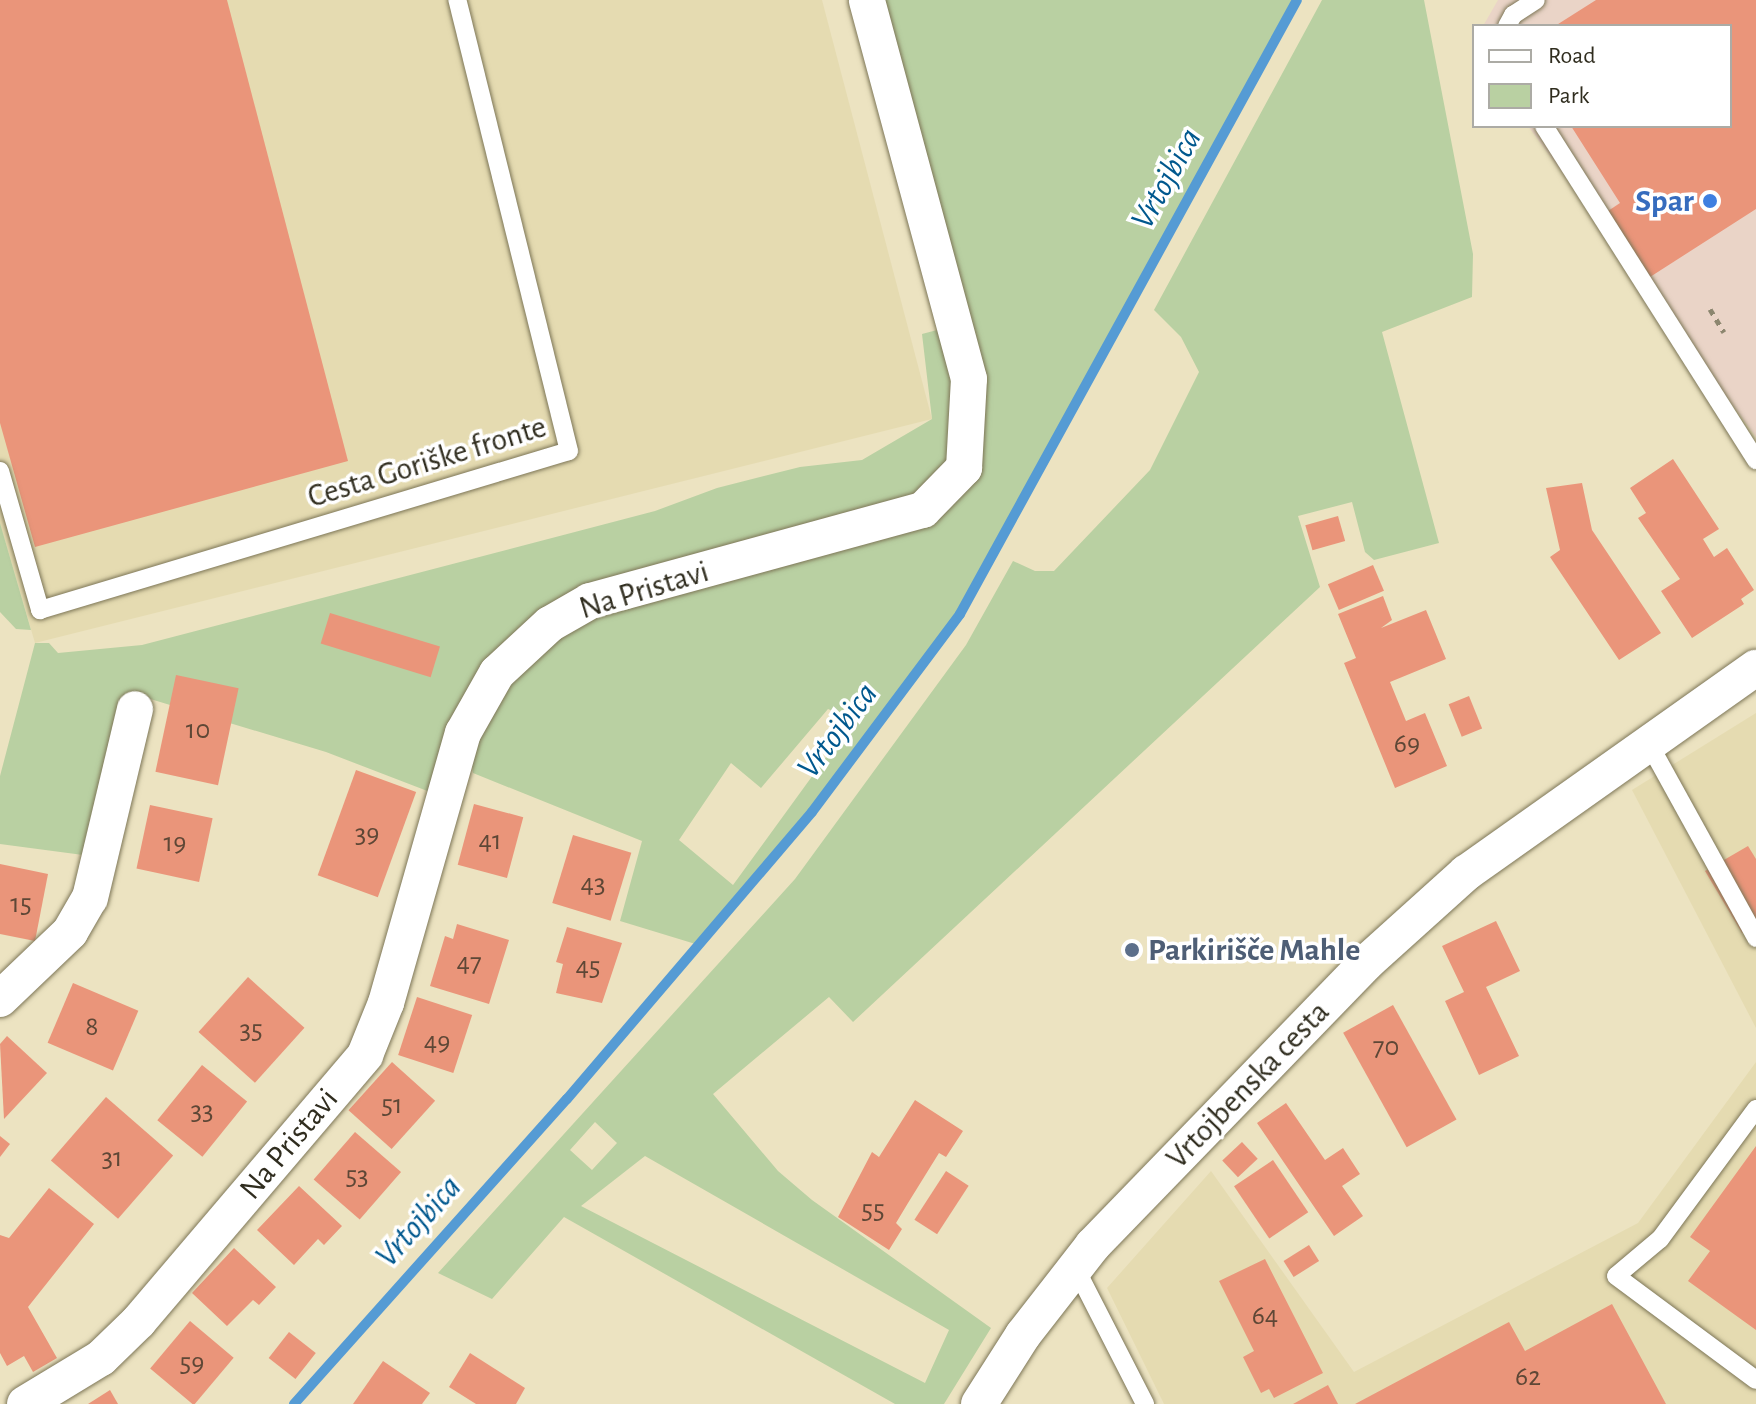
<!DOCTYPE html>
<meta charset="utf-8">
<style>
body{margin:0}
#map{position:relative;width:1756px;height:1404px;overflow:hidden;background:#ece3c1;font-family:"Alegreya Sans",sans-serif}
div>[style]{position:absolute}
.commercial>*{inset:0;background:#ead4c7}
.built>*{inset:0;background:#e5dbb1}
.green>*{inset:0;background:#b9d0a2}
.stream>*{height:10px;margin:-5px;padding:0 5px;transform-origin:5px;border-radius:5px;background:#559bd4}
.building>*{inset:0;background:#ea957a;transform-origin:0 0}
.path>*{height:5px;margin-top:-2.5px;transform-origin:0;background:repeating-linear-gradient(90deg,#8c866f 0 6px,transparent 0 12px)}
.roads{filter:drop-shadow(0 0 2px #7d7657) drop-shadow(0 0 2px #7d7657)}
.lane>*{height:18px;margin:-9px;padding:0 9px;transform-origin:9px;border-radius:9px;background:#fff}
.street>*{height:36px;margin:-18px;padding:0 18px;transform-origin:18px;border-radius:18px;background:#fff}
.dots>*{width:22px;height:22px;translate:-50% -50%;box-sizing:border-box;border:4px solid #fff;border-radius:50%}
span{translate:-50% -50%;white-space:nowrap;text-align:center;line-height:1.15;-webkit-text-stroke:7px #fff;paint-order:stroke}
.number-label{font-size:28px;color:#5e4736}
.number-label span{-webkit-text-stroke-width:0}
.shop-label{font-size:32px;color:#366cbe;font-weight:700}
.right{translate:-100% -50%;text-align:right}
.street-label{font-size:32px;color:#302d1f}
.service-label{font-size:32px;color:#4e5e75;font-weight:700}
.left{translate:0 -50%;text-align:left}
.water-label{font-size:34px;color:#00588e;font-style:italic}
.legend{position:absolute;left:1472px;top:24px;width:260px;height:104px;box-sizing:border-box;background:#fff;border:2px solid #acaba5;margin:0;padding:10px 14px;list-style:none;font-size:24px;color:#302d1f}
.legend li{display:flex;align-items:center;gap:16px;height:40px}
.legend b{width:40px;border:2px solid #acaba5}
</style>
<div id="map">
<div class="commercial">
<i style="clip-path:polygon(1498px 0,1756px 0,1756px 437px,1528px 126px,1730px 126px,1730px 26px,1483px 26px)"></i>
</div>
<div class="built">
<i style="clip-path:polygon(0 0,822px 0,932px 419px,35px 643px,0 523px)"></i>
<i style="clip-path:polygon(1756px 713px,1756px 1028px,1632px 790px)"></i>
<i style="clip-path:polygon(1756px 1062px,1756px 1404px,1164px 1404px,1107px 1288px,1211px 1171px,1354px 1372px,1638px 1223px)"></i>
</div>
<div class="green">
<i style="clip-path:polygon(evenodd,875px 0,1296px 0,947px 630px,812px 816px,702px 946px,620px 921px,642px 841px,473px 773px,471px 757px,500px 689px,574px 620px,972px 482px,875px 0,828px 709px,853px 720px,733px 885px,679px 840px,731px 763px,761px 788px,828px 709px)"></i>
<i style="clip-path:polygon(evenodd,1322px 0,1424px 0,1473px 254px,1472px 297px,1382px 332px,1439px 543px,1374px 560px,1365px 552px,1352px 502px,1298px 516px,1320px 587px,853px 1022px,829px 997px,713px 1094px,778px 1171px,812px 1200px,991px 1328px,944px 1404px,895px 1404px,564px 1217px,492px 1299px,438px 1273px,795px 879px,966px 645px,1013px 561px,1035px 571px,1054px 571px,1150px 470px,1199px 372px,1181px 337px,1154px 310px,1322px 0,595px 1122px,617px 1143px,592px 1170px,570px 1150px,595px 1122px,1322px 0,645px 1156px,949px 1330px,925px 1383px,581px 1206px,645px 1156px)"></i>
<i style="clip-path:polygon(941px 329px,959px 419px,952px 467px,923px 502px,570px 597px,430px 792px,326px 752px,147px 698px,83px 855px,0 844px,0 776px,35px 643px,49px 643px,58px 653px,142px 645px,655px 511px,717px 488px,800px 467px,862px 460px,932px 419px,922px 334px)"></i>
<i style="clip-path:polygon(0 523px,31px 630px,16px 629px,0 612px)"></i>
</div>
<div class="stream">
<i style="left:294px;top:1404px;width:409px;rotate:-48.2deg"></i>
<i style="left:567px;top:1099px;width:377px;rotate:-49.5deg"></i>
<i style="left:812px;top:812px;width:247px;rotate:-53.2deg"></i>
<i style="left:960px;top:614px;width:700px;rotate:-61.24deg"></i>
</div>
<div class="building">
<i style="clip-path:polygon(0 0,227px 0,348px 461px,35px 547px,0 423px)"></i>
<i style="clip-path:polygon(1596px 0,1756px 0,1756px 209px,1650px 277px,1608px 211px,1620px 203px,1571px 126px,1730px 126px,1730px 26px,1555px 26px)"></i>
<i style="clip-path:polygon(1673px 459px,1719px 529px,1703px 539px,1714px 557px,1727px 548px,1754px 590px,1741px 599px,1744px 604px,1692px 638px,1661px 591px,1680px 579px,1638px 518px,1646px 513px,1630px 488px)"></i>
<i style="clip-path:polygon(1582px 483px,1592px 530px,1661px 633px,1619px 660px,1550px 557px,1560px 550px,1546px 488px)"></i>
<i style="left:1338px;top:516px;width:26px;height:34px;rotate:74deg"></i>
<i style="left:1373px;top:565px;width:28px;height:49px;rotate:67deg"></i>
<i style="clip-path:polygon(1383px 596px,1392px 620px,1381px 628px,1426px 610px,1446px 659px,1390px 682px,1406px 721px,1425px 713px,1447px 766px,1395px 788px,1344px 663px,1356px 658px,1338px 614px)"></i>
<i style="left:330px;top:613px;width:115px;height:32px;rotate:17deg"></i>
<i style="left:176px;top:675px;width:64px;height:99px;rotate:12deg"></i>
<i style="left:1469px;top:696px;width:35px;height:22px;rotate:68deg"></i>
<i style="left:356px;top:770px;width:64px;height:112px;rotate:20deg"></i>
<i style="left:474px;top:804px;width:51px;height:63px;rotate:15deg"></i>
<i style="left:150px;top:805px;width:64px;height:65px;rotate:12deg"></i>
<i style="left:573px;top:835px;width:61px;height:71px;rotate:17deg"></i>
<i style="clip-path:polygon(1748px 846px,1756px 859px,1756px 925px,1742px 933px,1705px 871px)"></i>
<i style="clip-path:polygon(0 864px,48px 874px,35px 941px,0 934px)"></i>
<i style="clip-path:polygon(1496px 921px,1520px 971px,1486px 987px,1519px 1056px,1479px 1075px,1445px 1001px,1464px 992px,1442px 946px)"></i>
<i style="clip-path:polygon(457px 924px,509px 940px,489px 1004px,430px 986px,445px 936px,453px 939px)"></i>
<i style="clip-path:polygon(567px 927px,622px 943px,602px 1003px,556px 993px,563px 964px,556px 962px)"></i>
<i style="left:248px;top:977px;width:76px;height:74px;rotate:42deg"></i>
<i style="left:73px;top:983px;width:71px;height:65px;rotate:23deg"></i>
<i style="left:417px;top:997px;width:58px;height:61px;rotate:18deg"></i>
<i style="left:1393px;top:1005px;width:131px;height:57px;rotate:61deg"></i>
<i style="clip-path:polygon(7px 1036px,47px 1073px,4px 1119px,0 1044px)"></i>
<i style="left:392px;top:1062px;width:58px;height:65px;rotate:42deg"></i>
<i style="left:202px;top:1065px;width:58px;height:71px;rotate:39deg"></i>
<i style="left:106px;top:1097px;width:89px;height:84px;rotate:41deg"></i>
<i style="clip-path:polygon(915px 1100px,963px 1131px,946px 1157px,939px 1153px,908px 1203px,896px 1223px,902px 1229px,889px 1250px,838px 1217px,872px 1152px,879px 1157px)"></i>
<i style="clip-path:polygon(1286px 1103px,1325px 1160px,1343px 1148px,1360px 1174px,1342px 1186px,1363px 1216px,1334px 1236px,1257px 1123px)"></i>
<i style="left:355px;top:1132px;width:61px;height:63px;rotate:41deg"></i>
<i style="clip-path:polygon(0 1136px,10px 1144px,0 1157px)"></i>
<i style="left:1242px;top:1142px;width:23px;height:27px;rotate:47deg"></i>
<i style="clip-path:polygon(1756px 1146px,1756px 1330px,1688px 1281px,1710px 1251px,1690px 1237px)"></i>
<i style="left:1273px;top:1160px;width:63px;height:47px;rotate:56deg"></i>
<i style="left:946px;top:1171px;width:27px;height:58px;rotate:33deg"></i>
<i style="clip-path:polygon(299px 1186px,342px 1226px,324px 1245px,318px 1239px,294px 1265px,257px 1230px)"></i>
<i style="clip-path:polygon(49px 1188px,94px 1224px,28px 1307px,57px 1358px,33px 1372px,24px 1356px,7px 1366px,0 1353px,0 1235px,9px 1238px)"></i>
<i style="left:1309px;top:1245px;width:19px;height:30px;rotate:58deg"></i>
<i style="clip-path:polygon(234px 1248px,276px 1287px,259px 1305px,253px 1300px,227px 1326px,192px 1293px)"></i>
<i style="clip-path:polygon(1265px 1259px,1323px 1373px,1274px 1398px,1269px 1389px,1261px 1393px,1243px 1357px,1254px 1351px,1219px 1281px)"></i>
<i style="clip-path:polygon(1612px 1304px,1666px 1404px,1355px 1404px,1509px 1322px,1525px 1351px)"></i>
<i style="left:190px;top:1321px;width:57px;height:62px;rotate:40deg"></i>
<i style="left:289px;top:1332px;width:34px;height:33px;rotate:38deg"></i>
<i style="clip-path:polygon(470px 1353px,525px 1388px,516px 1404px,476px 1404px,449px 1387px)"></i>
<i style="clip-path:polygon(383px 1361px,430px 1393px,422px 1404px,353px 1404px)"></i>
<i style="clip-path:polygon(1328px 1385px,1338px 1404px,1293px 1404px)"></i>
<i style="clip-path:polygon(110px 1390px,118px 1404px,88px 1404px)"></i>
</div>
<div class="path">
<i style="left:1710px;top:309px;width:27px;rotate:59deg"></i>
</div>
<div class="roads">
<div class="lane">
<i style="left:1507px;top:26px;width:13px;rotate:-61deg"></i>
<i style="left:1513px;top:15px;width:27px;rotate:-33deg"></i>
<i style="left:1544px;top:126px;width:396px;rotate:57.6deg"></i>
<i style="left:0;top:471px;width:145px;rotate:73.9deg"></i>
<i style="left:40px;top:610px;width:552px;rotate:-16.73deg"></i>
<i style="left:569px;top:451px;width:465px;rotate:-103.9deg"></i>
<i style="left:1648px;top:742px;width:224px;rotate:61.1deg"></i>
<i style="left:1756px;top:1109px;width:162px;rotate:126.4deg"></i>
<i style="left:1660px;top:1239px;width:57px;rotate:139.9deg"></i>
<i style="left:1616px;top:1276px;width:174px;rotate:36.6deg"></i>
<i style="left:1075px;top:1267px;width:154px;rotate:62.9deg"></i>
</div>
<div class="street">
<i style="left:0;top:999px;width:97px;rotate:-43.7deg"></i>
<i style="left:70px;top:932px;width:39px;rotate:-60deg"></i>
<i style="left:90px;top:898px;width:194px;rotate:-76.6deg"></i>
<i style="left:25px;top:1404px;width:89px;rotate:-31.2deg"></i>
<i style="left:101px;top:1358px;width:53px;rotate:-44.2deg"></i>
<i style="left:139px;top:1321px;width:349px;rotate:-49.6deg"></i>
<i style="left:365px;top:1055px;width:56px;rotate:-68deg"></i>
<i style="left:386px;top:1003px;width:281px;rotate:-74.1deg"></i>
<i style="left:463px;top:733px;width:69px;rotate:-60.5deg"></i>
<i style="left:497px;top:673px;width:72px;rotate:-42.8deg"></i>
<i style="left:550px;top:624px;width:46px;rotate:-29.9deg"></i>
<i style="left:590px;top:601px;width:345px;rotate:-15.3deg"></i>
<i style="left:923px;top:510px;width:59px;rotate:-45.7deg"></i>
<i style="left:964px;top:468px;width:89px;rotate:-86.8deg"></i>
<i style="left:969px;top:379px;width:392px;rotate:-105.1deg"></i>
<i style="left:979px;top:1404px;width:82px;rotate:-57.5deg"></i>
<i style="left:1023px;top:1335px;width:114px;rotate:-52.1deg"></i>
<i style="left:1093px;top:1245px;width:392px;rotate:-45.9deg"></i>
<i style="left:1366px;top:963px;width:135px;rotate:-42deg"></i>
<i style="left:1466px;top:873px;width:355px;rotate:-35.3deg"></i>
</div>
</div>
<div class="dots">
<i style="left:1710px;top:201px;background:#3f7fe0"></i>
<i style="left:1132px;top:950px;background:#5c6f8a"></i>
</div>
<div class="number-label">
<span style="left:198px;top:730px">10</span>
<span style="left:1407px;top:744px">69</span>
<span style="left:367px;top:834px">39</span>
<span style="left:490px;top:841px">41</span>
<span style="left:175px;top:843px">19</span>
<span style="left:593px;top:884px">43</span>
<span style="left:21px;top:904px">15</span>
<span style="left:469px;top:963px">47</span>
<span style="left:588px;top:967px">45</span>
<span style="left:92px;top:1027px">8</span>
<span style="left:251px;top:1030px">35</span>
<span style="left:437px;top:1042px">49</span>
<span style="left:1386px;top:1047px">70</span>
<span style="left:392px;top:1105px">51</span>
<span style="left:202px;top:1111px">33</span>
<span style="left:112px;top:1158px">31</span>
<span style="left:357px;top:1176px">53</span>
<span style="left:873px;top:1210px">55</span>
<span style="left:1265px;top:1316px">64</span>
<span style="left:192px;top:1363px">59</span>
<span style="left:1528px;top:1377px">62</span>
</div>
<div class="shop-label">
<span class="right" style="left:1694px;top:201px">Spar</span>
</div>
<div class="street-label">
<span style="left:427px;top:462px;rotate:-17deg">Cesta Goriške fronte</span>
<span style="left:644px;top:590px;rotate:-17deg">Na Pristavi</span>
<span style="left:1248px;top:1085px;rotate:-46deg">Vrtojbenska cesta</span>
<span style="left:289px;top:1144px;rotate:-50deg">Na Pristavi</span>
</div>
<div class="service-label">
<span class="left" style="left:1148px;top:950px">Parkirišče Mahle</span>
</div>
<div class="water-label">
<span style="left:1167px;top:179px;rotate:-61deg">Vrtojbica</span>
<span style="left:838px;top:731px;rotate:-53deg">Vrtojbica</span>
<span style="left:419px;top:1222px;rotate:-48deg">Vrtojbica</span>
</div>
<ul class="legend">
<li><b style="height:10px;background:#fff"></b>Road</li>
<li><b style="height:22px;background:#b9d0a2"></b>Park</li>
</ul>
</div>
